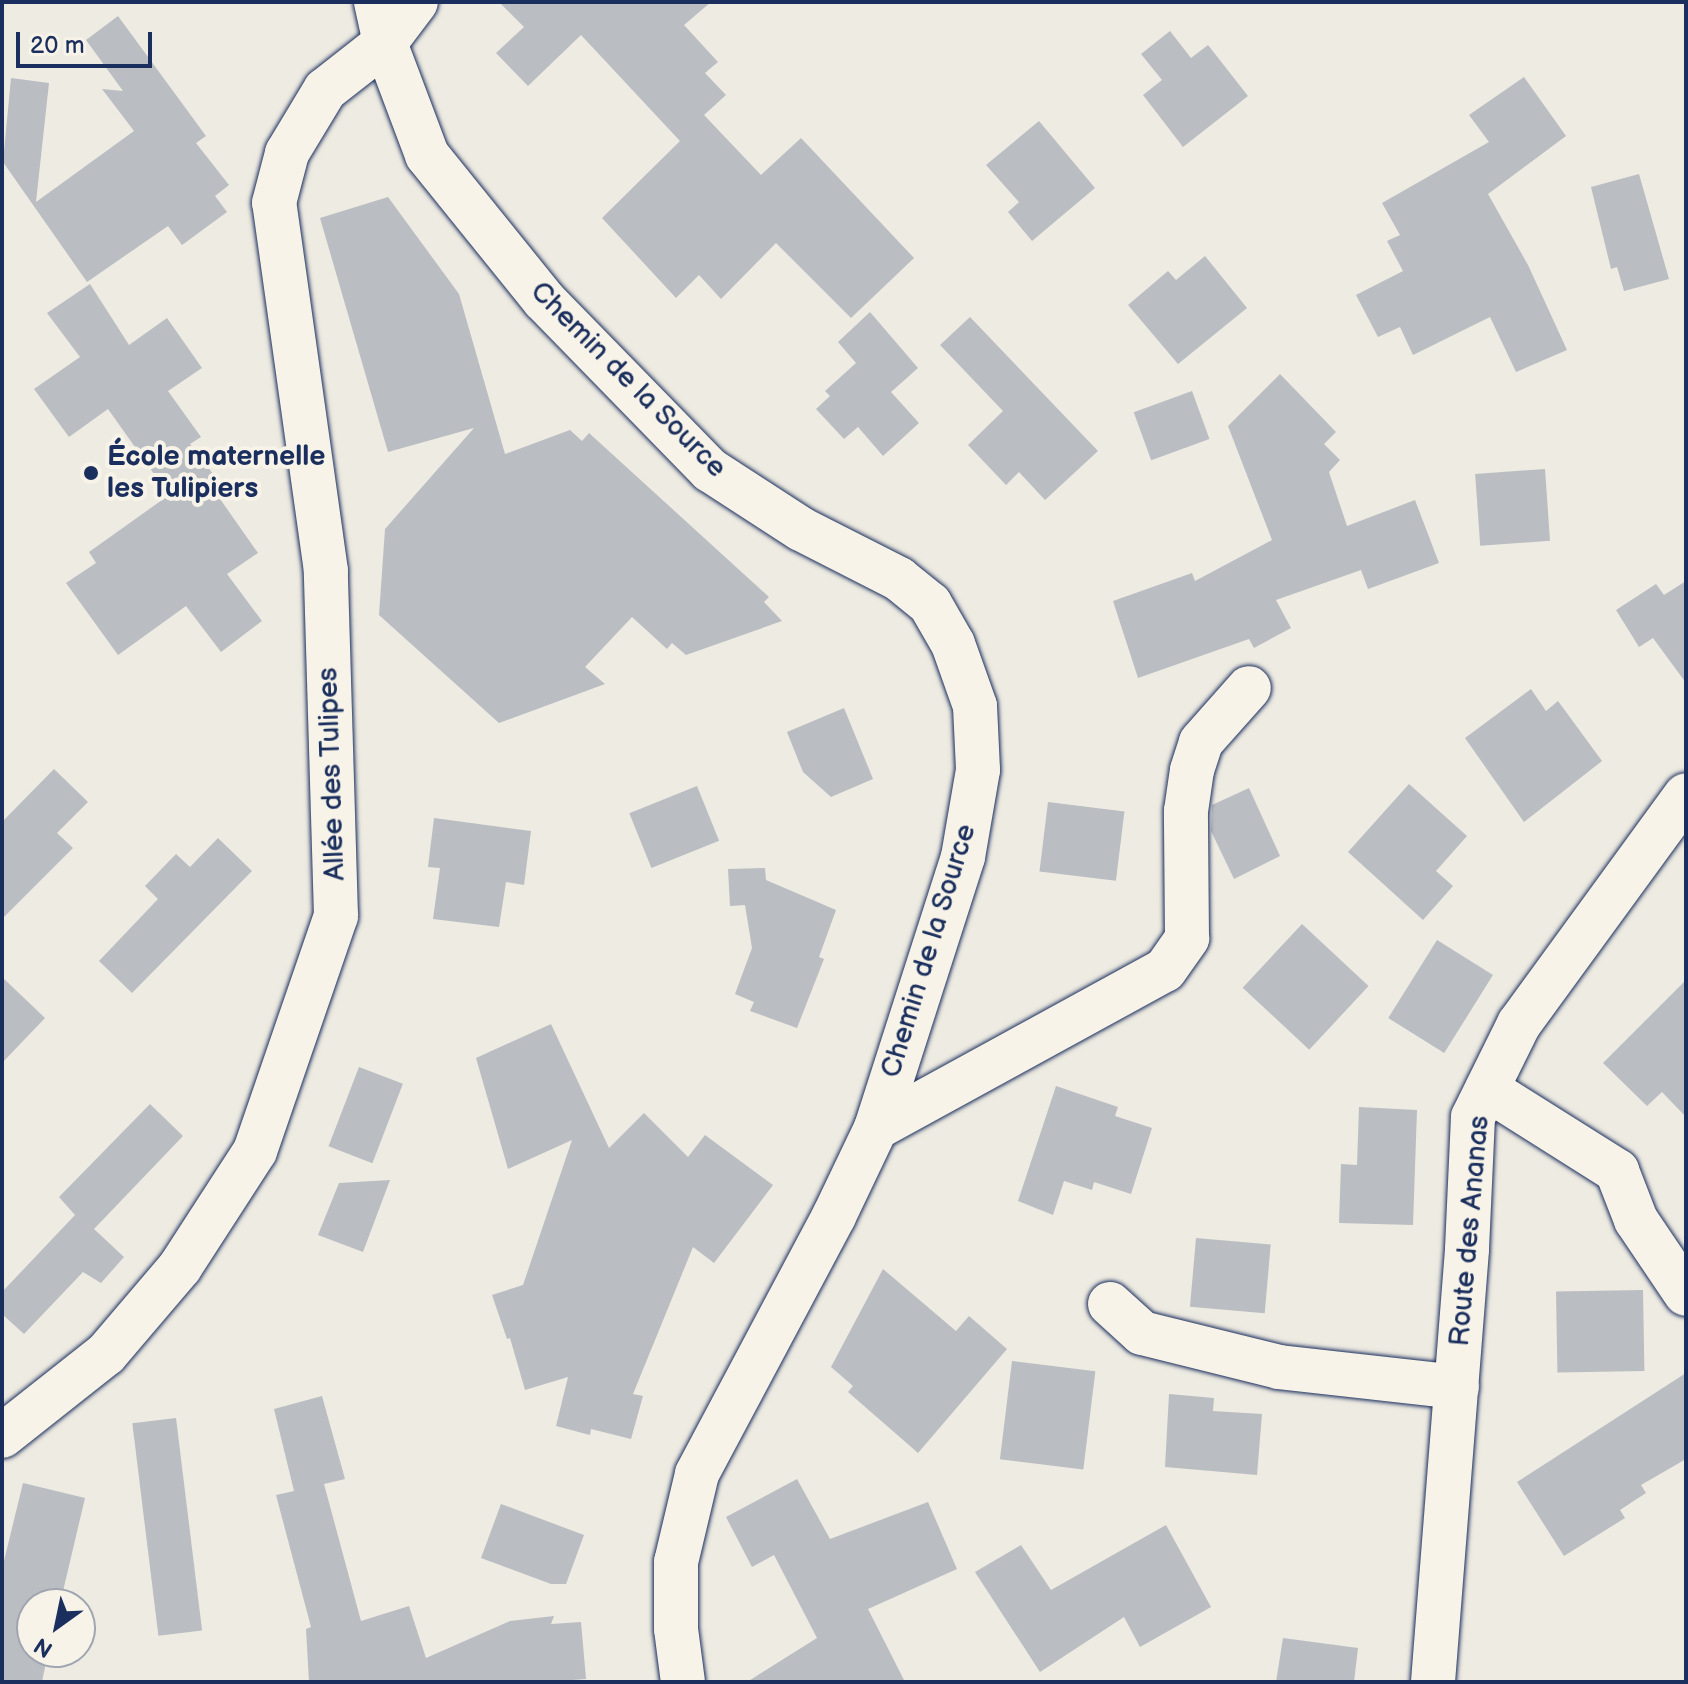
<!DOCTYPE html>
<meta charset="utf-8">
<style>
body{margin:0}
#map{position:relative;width:1688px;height:1684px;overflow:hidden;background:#eeebe2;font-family:"Balsamiq Sans",sans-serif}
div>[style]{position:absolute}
.building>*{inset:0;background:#babdc2;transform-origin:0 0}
.roads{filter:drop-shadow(0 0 2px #1b2f5e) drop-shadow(0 0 2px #1b2f5e)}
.street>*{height:44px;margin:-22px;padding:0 22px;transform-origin:22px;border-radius:22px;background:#f7f3e8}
.dots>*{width:22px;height:22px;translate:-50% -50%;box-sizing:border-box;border:4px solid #f7f3e8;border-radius:50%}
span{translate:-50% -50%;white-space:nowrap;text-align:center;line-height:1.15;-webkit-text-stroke:8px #f7f3e8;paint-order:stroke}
.street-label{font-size:28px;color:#1b2f5e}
.poi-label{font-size:28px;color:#1b2f5e;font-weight:700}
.left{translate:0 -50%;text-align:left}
.frame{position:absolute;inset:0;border:4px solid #1b2f5e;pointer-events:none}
.north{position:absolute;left:16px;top:1588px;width:80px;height:80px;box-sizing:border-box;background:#f7f3e8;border:2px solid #9fa5b1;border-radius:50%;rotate:213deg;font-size:22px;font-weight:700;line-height:32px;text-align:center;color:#1b2f5e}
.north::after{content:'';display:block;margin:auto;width:28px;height:36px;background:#1b2f5e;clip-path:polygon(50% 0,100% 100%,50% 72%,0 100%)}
.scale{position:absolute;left:16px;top:32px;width:136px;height:36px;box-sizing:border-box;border:4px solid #1b2f5e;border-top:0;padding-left:10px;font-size:24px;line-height:28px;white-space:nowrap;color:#1b2f5e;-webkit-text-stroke:6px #f7f3e8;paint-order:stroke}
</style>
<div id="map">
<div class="building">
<i style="clip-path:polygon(499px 2px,711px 2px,684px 25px,718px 62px,705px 73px,726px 95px,704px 115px,761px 175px,801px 138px,914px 258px,851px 318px,776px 243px,721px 299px,699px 275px,676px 298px,602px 218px,680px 141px,581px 35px,528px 86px,496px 53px,524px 27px)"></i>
<i style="clip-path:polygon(118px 16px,206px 136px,196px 143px,229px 185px,215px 196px,227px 212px,182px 245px,168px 226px,87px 282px,3px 162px,11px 78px,49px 83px,36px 202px,134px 131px,102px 89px,123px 91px,86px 40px)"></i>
<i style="clip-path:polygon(1170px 31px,1191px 58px,1208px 45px,1248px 96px,1183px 147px,1143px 95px,1162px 80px,1141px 54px)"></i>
<i style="clip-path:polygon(1524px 77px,1566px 136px,1488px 194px,1528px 265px,1567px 350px,1516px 372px,1490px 317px,1413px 355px,1400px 327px,1378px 337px,1356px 295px,1403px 271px,1387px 241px,1400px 235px,1382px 203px,1489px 142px,1469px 115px)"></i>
<i style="clip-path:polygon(1039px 121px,1095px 188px,1032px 241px,1008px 212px,1019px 202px,986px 165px)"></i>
<i style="clip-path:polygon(1639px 174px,1669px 279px,1624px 291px,1617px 267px,1611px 269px,1591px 187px)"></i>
<i style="clip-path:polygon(388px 197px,459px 294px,505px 454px,570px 430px,582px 441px,589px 433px,769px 597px,764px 602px,782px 621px,686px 655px,672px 643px,667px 649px,632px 617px,585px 667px,605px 684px,499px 723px,379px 615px,385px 529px,474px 428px,388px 452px,320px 218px)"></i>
<i style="clip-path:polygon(1205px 256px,1247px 308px,1178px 364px,1128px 305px,1168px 271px,1176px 280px)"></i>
<i style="clip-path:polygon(90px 284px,129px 345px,167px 318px,202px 368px,168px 391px,201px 437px,190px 444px,220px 483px,213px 489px,258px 553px,227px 574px,262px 621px,221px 652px,186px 606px,118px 655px,66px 583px,96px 563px,89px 552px,169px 495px,108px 409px,69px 437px,34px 389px,80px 357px,47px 313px)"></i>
<i style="clip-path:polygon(870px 312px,918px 368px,891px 392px,919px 423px,883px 456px,858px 427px,844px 439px,816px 409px,830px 396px,825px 391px,856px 363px,838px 342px)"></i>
<i style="clip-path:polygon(970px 317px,1098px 451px,1045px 500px,1019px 472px,1006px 485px,968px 445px,1003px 411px,940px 345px)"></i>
<i style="clip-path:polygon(1280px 374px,1336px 432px,1324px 444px,1340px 460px,1329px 472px,1347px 526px,1415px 500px,1439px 563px,1368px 589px,1361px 570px,1276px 600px,1291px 628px,1254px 648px,1249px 639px,1138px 678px,1113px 601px,1192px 573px,1195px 581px,1272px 540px,1228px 426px)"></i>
<i style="left:1192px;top:391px;width:51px;height:62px;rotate:70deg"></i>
<i style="left:1545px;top:469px;width:72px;height:70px;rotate:86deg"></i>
<i style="clip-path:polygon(1686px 581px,1686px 683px,1653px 638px,1639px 647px,1616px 610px,1656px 584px,1664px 595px)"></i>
<i style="clip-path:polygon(1531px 689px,1546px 711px,1558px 701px,1602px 761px,1524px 822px,1465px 738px)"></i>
<i style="clip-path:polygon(844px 708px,873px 779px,831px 797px,803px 772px,787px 732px)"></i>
<i style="clip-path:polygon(54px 769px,88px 802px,57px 833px,73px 848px,2px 919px,2px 822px)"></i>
<i style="clip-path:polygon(1409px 784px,1467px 836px,1436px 871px,1453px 886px,1423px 920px,1348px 852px)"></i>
<i style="left:697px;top:786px;width:59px;height:73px;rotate:68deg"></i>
<i style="clip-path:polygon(1249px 788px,1280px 856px,1234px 879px,1211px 831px,1212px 805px)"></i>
<i style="left:1048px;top:802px;width:77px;height:70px;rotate:7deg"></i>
<i style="clip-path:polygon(434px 818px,531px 831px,524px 885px,506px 882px,499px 927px,433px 919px,440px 868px,428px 867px)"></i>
<i style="clip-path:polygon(218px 838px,252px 871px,132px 993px,99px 961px,158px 899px,145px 886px,176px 854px,190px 867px)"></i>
<i style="clip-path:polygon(765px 868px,766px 880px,836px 910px,819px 957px,824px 959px,797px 1028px,750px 1011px,754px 1002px,735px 994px,752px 948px,745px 905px,730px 906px,728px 869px)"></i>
<i style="left:1302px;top:924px;width:91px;height:87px;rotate:43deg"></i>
<i style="left:1437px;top:940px;width:66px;height:92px;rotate:32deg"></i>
<i style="clip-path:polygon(2px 977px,45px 1018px,2px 1063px)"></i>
<i style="clip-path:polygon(1686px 980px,1686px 1117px,1662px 1092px,1647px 1106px,1603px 1063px)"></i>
<i style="clip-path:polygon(551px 1024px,609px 1148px,644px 1113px,688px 1157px,705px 1135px,773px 1185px,714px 1263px,693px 1247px,633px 1394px,643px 1396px,631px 1439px,591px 1429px,590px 1435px,556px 1426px,568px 1377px,525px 1390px,510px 1338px,507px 1339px,492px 1295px,523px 1285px,572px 1140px,508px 1169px,476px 1058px)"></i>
<i style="left:359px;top:1067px;width:47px;height:85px;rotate:21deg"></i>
<i style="clip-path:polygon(1056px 1086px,1118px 1107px,1115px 1116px,1152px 1128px,1131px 1194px,1094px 1182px,1092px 1190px,1064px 1181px,1053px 1215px,1018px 1201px)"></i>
<i style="clip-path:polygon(150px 1104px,183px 1136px,94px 1229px,124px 1257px,101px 1283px,83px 1272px,24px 1334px,2px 1314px,2px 1292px,75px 1215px,59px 1197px)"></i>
<i style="clip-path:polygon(1359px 1107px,1417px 1110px,1413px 1225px,1339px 1223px,1341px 1164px,1357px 1165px)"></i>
<i style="clip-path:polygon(390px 1180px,363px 1252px,318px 1235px,339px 1183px)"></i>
<i style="left:1196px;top:1238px;width:75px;height:69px;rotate:5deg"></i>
<i style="clip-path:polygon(883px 1269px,956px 1331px,969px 1316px,1007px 1349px,918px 1453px,848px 1392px,853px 1386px,831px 1367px)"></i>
<i style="left:1643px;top:1290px;width:81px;height:87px;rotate:89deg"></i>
<i style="left:1012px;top:1361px;width:84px;height:99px;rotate:7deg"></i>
<i style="clip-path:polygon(1686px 1373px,1686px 1459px,1641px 1485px,1646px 1493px,1620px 1510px,1625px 1518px,1564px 1556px,1517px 1482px)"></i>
<i style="clip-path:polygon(1169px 1394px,1214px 1398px,1213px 1411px,1262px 1414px,1257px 1475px,1165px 1467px)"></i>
<i style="clip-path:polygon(322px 1396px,345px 1479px,320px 1485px,324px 1484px,361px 1621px,409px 1606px,426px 1658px,510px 1621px,554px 1616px,551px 1624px,581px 1622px,586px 1679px,544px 1682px,309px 1682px,306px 1629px,311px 1627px,276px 1495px,294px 1491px,274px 1409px)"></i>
<i style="left:176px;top:1418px;width:214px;height:44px;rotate:83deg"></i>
<i style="clip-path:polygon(797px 1479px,830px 1539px,928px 1502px,957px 1569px,868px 1609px,905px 1682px,747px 1682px,817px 1638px,774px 1555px,752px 1567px,726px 1517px)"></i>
<i style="clip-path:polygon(23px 1483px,85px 1498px,60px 1604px,32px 1604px,32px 1652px,48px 1652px,42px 1682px,2px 1682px,2px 1569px)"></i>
<i style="clip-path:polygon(501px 1504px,584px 1535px,566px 1584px,551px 1584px,481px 1558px)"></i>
<i style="clip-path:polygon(1166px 1525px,1211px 1607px,1140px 1647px,1124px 1617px,1040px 1672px,975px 1572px,1021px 1545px,1051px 1590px)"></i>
<i style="clip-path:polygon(1283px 1638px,1358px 1648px,1354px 1682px,1276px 1682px)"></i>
</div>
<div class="roads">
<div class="street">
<i style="left:376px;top:2px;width:42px;rotate:77.6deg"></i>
<i style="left:385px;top:43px;width:120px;rotate:69.4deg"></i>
<i style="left:427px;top:155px;width:186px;rotate:51.1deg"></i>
<i style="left:544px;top:300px;width:238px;rotate:45.7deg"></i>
<i style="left:710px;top:470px;width:108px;rotate:33deg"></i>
<i style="left:801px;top:529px;width:110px;rotate:27deg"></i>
<i style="left:899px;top:579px;width:40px;rotate:39deg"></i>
<i style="left:930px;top:604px;width:46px;rotate:60.1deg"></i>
<i style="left:953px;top:644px;width:66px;rotate:70.5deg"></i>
<i style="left:975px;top:706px;width:64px;rotate:87.3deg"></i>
<i style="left:978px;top:770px;width:88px;rotate:99.8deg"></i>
<i style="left:963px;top:857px;width:285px;rotate:107.8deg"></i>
<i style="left:876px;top:1128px;width:98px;rotate:115.5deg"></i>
<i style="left:834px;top:1216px;width:292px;rotate:118deg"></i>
<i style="left:697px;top:1474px;width:90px;rotate:103.4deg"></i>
<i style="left:676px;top:1562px;width:67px;rotate:90deg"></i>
<i style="left:676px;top:1629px;width:53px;rotate:82.5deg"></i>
<i style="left:1487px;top:1089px;width:154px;rotate:32.2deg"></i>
<i style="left:1617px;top:1171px;width:53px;rotate:68.8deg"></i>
<i style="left:1636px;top:1220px;width:89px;rotate:56deg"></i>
<i style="left:876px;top:1128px;width:329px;rotate:-28.7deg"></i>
<i style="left:1165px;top:970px;width:39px;rotate:-55deg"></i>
<i style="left:1187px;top:938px;width:127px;rotate:-90.5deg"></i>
<i style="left:1186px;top:811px;width:41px;rotate:-81.7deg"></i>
<i style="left:1192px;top:770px;width:29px;rotate:-72deg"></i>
<i style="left:1201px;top:742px;width:72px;rotate:-48.4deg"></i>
<i style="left:1110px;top:1304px;width:43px;rotate:42.2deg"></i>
<i style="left:1142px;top:1333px;width:141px;rotate:13.9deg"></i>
<i style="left:1279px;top:1367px;width:179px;rotate:6.4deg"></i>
<i style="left:2px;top:1436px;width:132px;rotate:-38.3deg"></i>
<i style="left:106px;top:1354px;width:114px;rotate:-49.6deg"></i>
<i style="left:180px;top:1267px;width:138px;rotate:-57.1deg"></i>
<i style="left:255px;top:1151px;width:249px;rotate:-71deg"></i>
<i style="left:336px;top:916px;width:345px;rotate:-91.7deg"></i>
<i style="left:326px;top:571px;width:372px;rotate:-98deg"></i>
<i style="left:274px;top:203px;width:52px;rotate:-75.4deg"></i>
<i style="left:287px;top:153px;width:74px;rotate:-58.9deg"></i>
<i style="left:325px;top:90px;width:76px;rotate:-38.1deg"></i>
<i style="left:385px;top:43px;width:51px;rotate:-52.9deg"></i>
<i style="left:1433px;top:1682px;width:434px;rotate:-85.5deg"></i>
<i style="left:1467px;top:1249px;width:132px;rotate:-87.4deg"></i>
<i style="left:1473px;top:1117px;width:104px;rotate:-63.7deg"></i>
<i style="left:1519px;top:1024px;width:283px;rotate:-53.9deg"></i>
</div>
</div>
<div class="dots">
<i style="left:91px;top:473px;background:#1b2f5e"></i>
</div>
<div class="street-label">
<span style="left:628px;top:380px;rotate:45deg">Chemin de la Source</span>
<span style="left:332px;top:774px;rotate:-92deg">Allée des Tulipes</span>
<span style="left:929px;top:951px;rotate:-73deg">Chemin de la Source</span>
<span style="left:1470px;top:1231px;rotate:-85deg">Route des Ananas</span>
</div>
<div class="poi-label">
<span class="left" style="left:107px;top:473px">École maternelle<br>les Tulipiers</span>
</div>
<div class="frame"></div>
<div class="north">N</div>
<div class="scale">20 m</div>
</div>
